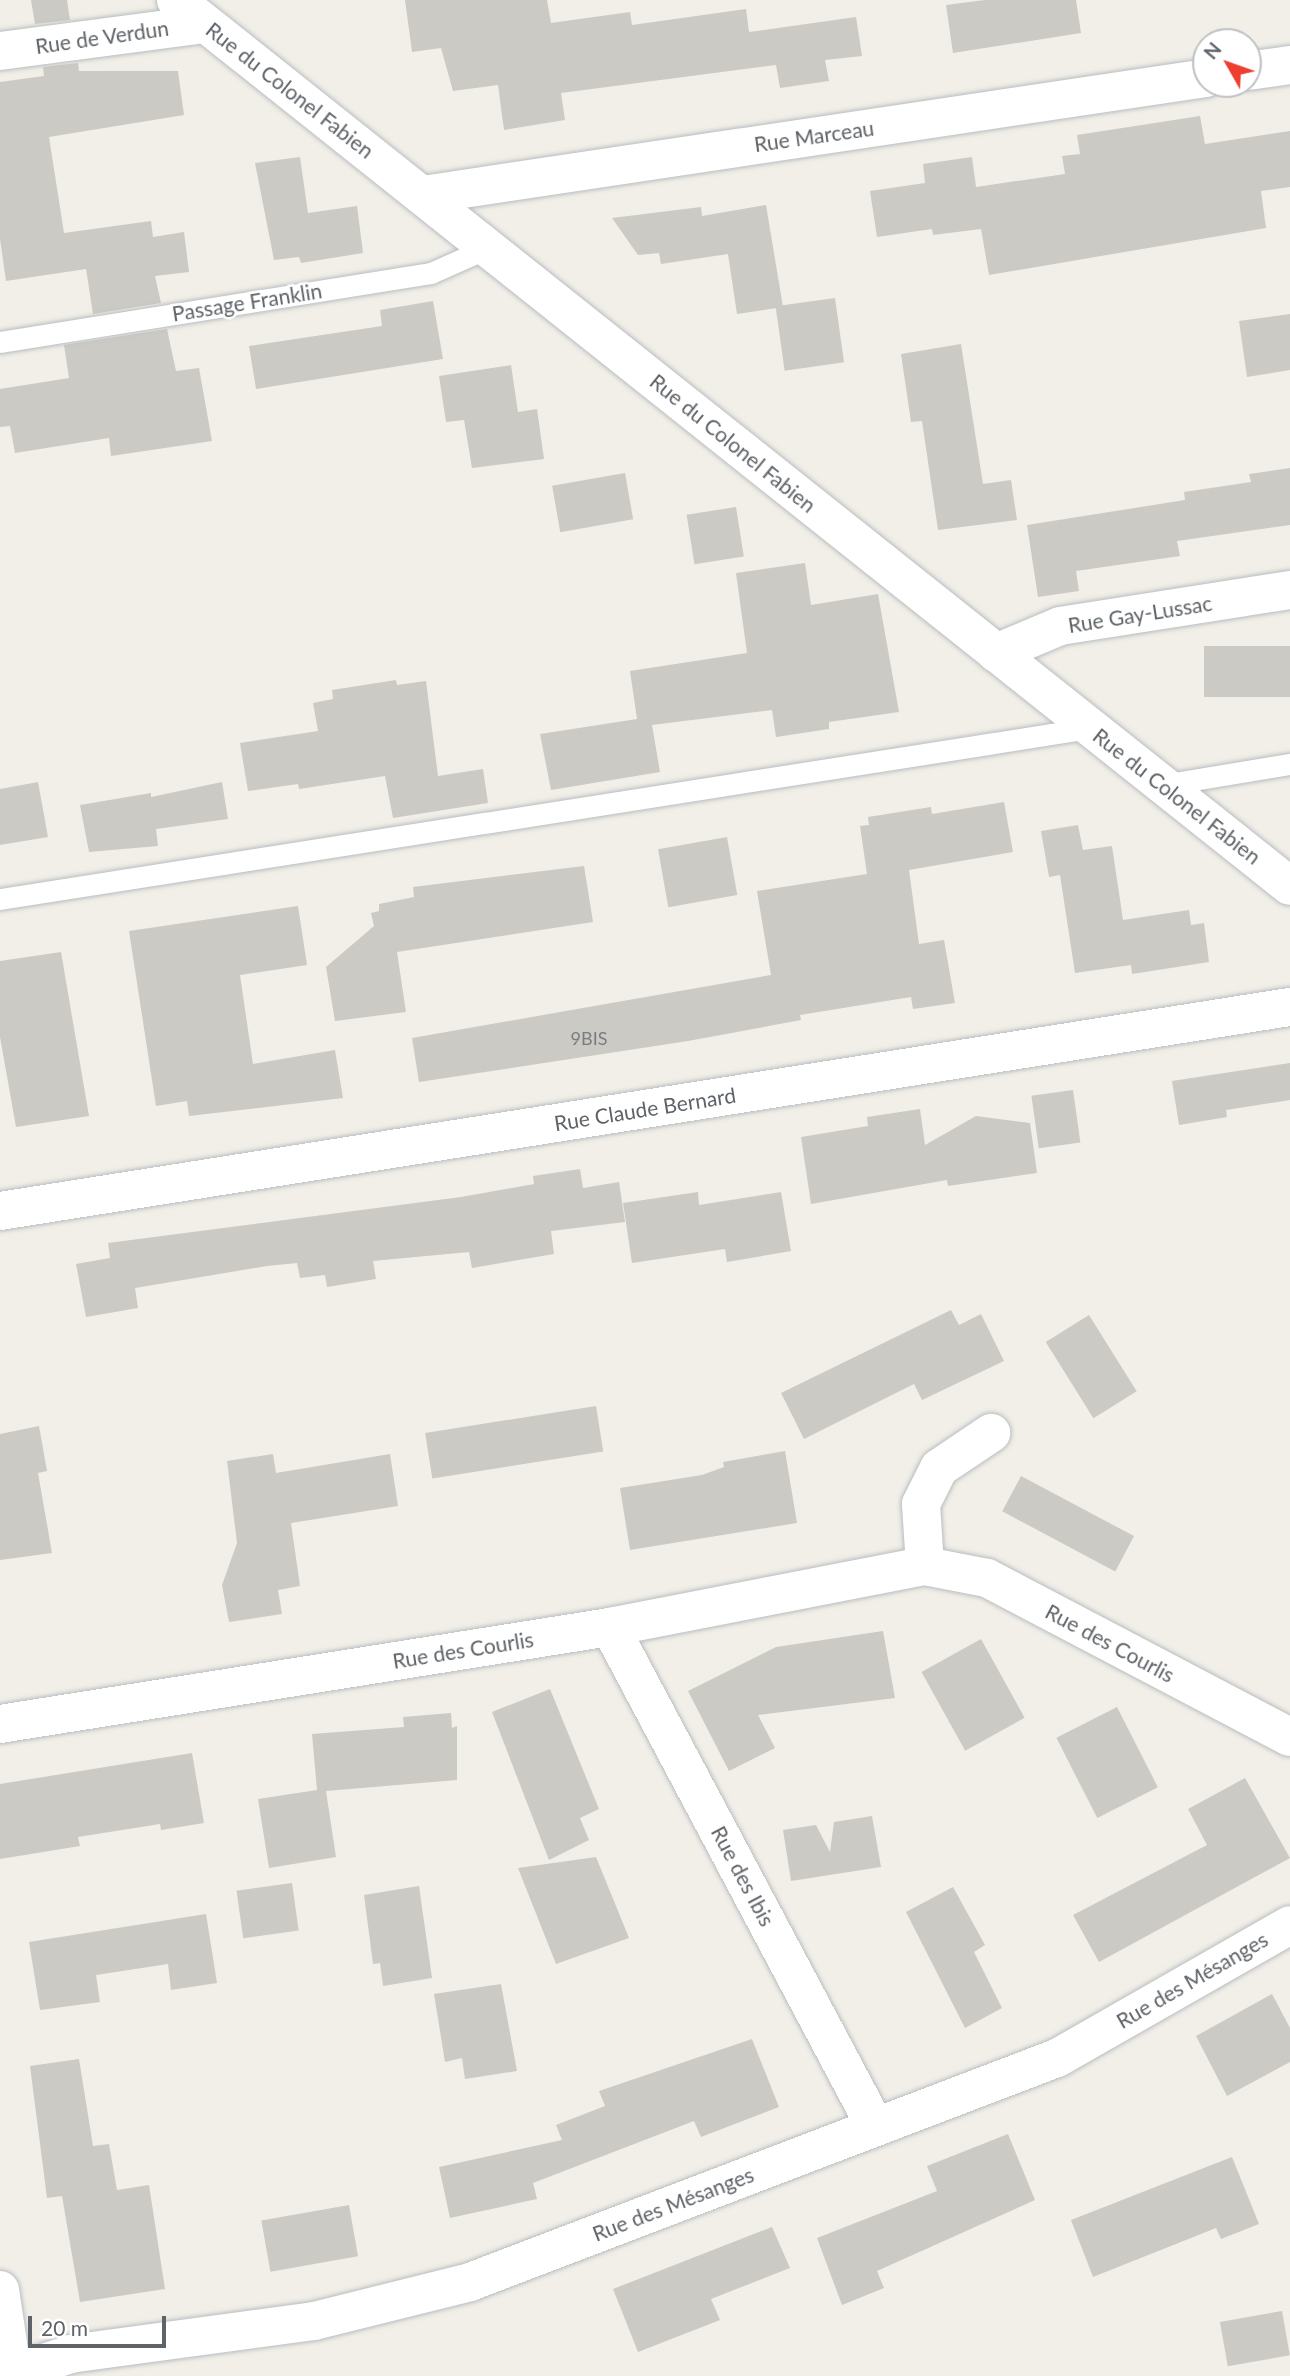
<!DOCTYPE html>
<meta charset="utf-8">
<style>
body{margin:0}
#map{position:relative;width:1290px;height:2376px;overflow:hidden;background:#f1efe7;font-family:Lato,sans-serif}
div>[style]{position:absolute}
.building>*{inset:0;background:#cccac4;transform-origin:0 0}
.roads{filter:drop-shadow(0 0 2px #b9bdc1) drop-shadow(0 0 2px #b9bdc1)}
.lane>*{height:21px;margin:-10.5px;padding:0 10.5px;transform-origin:10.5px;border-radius:10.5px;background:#fff}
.street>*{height:38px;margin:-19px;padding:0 19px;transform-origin:19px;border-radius:19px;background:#fff}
span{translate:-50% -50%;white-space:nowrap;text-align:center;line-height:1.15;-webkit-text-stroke:5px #fff;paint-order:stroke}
.number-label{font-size:18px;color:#7a7d7f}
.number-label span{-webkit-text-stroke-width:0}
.street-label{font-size:21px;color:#5e6368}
.north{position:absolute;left:1192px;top:28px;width:70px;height:70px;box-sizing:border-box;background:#fff;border:2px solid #bfc1c3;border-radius:50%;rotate:310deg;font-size:19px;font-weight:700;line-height:28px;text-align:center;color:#5e6368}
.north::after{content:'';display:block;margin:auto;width:24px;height:32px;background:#ef3d2f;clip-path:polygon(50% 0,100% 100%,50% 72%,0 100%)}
.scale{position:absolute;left:28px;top:2316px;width:138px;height:32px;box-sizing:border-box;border:4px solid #5e6368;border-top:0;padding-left:9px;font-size:21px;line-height:24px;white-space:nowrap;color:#5e6368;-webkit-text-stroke:5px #fff;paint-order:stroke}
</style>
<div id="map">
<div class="building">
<i style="clip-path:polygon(31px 0,67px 0,70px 20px,35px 24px)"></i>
<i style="clip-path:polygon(405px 0,547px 0,551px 23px,630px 12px,632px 25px,746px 9px,749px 32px,856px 17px,862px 56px,825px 60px,829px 81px,780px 88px,776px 65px,561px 93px,565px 120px,504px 130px,498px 85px,453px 91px,441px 48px,412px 52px)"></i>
<i style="clip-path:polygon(985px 0,1076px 0,1081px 33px,953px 53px,946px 5px)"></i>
<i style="clip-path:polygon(78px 63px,79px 71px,178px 71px,184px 115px,49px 137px,64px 233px,151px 221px,153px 237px,184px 232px,189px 272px,155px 276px,161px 303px,93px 314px,86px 269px,6px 281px,0 239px,0 82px,44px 76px,43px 67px)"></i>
<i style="clip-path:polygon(1200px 116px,1205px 144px,1290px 131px,1290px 187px,1261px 191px,1266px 228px,989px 275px,981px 229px,933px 235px,932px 229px,877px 237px,870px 191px,925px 183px,923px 164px,972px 157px,976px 187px,1065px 174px,1062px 156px,1080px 154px,1077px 135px)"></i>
<i style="clip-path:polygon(300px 157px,308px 213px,357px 206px,363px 253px,301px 263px,299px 257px,274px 260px,255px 163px)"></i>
<i style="clip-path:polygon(766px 205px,783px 307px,737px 314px,728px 254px,661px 264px,659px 253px,638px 255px,612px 218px,701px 207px,702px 216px)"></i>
<i style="left:835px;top:298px;width:65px;height:60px;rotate:82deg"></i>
<i style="clip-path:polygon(433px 301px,443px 359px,256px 389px,249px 346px,382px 326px,380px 310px)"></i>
<i style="clip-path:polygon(1290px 314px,1290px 370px,1247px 377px,1239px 321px)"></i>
<i style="clip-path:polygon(167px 329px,176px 371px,199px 368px,212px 441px,111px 456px,109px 438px,15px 453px,10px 426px,0 427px,0 389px,69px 378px,64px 345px)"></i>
<i style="clip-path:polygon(961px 344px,983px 484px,1011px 480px,1017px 520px,938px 530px,922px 421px,911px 422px,901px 354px)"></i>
<i style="clip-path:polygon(511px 365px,518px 412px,537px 409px,544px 459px,472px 468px,464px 420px,446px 422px,439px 376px)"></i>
<i style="clip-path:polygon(1290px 468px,1290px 525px,1177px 541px,1180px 556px,1076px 571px,1079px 591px,1038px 597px,1027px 525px,1185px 500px,1184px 492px,1251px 482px,1249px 474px)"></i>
<i style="left:625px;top:473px;width:47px;height:74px;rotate:80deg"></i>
<i style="left:736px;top:507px;width:50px;height:50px;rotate:81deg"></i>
<i style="clip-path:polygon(805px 563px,811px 605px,878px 594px,899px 712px,829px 722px,829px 729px,776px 737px,772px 710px,652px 725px,660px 772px,551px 790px,540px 734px,637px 719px,630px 671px,747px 653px,736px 573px)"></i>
<i style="left:1290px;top:646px;width:51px;height:86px;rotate:90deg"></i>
<i style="clip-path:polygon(396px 680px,397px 685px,426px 681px,438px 776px,483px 769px,488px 803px,393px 818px,385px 776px,299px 789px,298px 784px,248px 791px,240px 743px,318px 731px,313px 703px,333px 699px,332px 690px)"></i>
<i style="clip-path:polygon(38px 782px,48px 837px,0 845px,0 789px)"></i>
<i style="clip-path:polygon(222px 782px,228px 819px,156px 829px,158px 846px,89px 852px,80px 805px,151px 793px,151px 797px)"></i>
<i style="clip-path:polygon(1004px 802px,1013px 852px,909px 870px,919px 944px,944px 940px,955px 1003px,913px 1009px,911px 997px,800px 1015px,801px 1020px,688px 1041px,419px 1082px,412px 1038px,771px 975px,757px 891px,867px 874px,860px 826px,869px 825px,868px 817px,931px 807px,932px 814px)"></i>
<i style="clip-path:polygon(1078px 825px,1083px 850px,1112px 846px,1123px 920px,1189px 910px,1191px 925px,1204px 923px,1209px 962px,1132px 974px,1131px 965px,1075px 973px,1060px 875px,1049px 877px,1041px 831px)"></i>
<i style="left:727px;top:837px;width:59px;height:70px;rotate:80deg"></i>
<i style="clip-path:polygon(584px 866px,593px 922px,397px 952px,406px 1012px,335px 1021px,326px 967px,374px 926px,371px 913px,379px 911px,379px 904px,414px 897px,413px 887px)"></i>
<i style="clip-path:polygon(298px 906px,307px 965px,240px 975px,253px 1064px,335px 1050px,343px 1098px,189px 1116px,187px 1101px,156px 1106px,129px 931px)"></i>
<i style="clip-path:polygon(61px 952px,89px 1116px,16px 1127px,0 1037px,0 961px)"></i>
<i style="clip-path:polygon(1290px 1063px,1290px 1100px,1226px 1110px,1227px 1117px,1179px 1125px,1172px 1081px)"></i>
<i style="left:1073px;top:1090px;width:53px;height:42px;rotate:82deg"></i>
<i style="clip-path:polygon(920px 1109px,925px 1145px,976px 1116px,1030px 1123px,1037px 1173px,948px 1186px,947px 1180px,811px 1204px,801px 1137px,868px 1126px,867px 1117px)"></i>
<i style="clip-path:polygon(580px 1169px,583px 1188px,619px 1182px,625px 1222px,551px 1231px,554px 1254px,472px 1268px,469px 1252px,373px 1261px,376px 1279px,327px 1287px,325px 1275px,300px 1278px,297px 1263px,267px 1266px,135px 1288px,138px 1308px,86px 1317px,76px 1264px,110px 1258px,108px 1243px,461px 1197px,534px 1184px,533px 1176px)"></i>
<i style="clip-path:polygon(698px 1192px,699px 1205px,781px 1192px,791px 1251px,727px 1262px,725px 1249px,632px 1263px,623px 1203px)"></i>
<i style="clip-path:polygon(951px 1310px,959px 1325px,981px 1314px,1004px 1361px,922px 1400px,914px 1384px,804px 1439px,781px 1393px)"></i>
<i style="left:1089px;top:1315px;width:90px;height:51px;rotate:58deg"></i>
<i style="left:596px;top:1406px;width:46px;height:173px;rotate:81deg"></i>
<i style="clip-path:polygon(39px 1426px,47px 1471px,38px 1473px,52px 1553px,0 1560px,0 1434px)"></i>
<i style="clip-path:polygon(785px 1451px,797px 1523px,630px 1550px,620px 1488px,702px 1475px,724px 1467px,723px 1462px)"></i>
<i style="clip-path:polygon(273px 1454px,276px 1473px,390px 1454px,398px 1506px,291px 1523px,300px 1586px,278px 1590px,282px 1614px,229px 1622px,222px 1585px,237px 1543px,227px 1461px)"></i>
<i style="left:1021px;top:1476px;width:128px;height:40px;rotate:28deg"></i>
<i style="clip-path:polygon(883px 1631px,895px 1698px,758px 1715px,775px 1748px,729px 1771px,688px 1691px,776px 1647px)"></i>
<i style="left:981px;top:1639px;width:90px;height:68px;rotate:61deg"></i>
<i style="clip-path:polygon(550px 1689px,599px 1809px,580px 1818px,589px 1840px,549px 1860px,492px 1712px)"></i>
<i style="left:1117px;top:1707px;width:90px;height:68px;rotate:63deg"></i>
<i style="clip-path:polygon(451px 1713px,452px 1728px,457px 1726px,457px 1780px,326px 1791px,336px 1857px,269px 1868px,258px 1799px,317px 1790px,312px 1734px,404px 1727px,403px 1717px)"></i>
<i style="clip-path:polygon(192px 1753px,204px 1823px,161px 1830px,160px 1824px,78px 1837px,80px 1846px,0 1859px,0 1784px)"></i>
<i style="clip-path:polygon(1245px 1778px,1290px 1858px,1099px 1962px,1073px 1915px,1207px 1845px,1188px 1809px)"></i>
<i style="clip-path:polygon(872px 1816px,881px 1867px,791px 1881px,783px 1830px,816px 1825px,830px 1852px,834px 1822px)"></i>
<i style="clip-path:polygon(596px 1857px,629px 1938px,556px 1964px,518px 1868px)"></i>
<i style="left:292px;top:1883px;width:48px;height:56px;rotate:82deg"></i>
<i style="clip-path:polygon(419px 1886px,432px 1978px,383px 1986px,380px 1963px,373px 1964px,364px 1895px)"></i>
<i style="clip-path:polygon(953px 1887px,985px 1945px,974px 1952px,1002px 2008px,965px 2028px,906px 1912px)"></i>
<i style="clip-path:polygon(206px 1914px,217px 1983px,171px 1990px,168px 1964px,96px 1975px,100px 2002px,40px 2010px,29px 1942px)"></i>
<i style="clip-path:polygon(501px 1984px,517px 2071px,465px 2079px,462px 2058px,445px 2062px,434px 1994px)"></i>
<i style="clip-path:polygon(1272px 1994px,1290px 2028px,1290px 2062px,1227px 2096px,1196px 2036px)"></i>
<i style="clip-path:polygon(752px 2039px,779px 2107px,701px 2137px,694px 2121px,533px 2183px,537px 2199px,450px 2218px,439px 2167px,562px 2140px,556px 2125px,605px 2106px,599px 2091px)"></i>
<i style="clip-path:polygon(79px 2059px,93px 2146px,109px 2144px,117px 2190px,149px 2185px,165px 2289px,80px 2302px,62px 2196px,47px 2198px,30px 2066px)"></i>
<i style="clip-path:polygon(1008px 2134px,1035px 2200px,877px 2271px,884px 2288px,842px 2305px,817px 2238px,937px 2191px,927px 2166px)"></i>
<i style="clip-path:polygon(1232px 2157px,1259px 2224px,1221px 2239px,1216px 2228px,1093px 2277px,1071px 2220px)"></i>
<i style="left:349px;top:2205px;width:52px;height:89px;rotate:80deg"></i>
<i style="clip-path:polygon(772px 2227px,790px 2268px,711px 2299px,720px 2320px,638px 2352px,613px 2289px)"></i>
<i style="left:1282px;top:2311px;width:45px;height:63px;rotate:80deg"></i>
</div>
<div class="roads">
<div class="lane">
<i style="left:0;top:342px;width:436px;rotate:-9.1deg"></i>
<i style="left:431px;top:273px;width:64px;rotate:-24.1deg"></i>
<i style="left:1163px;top:785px;width:129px;rotate:-9.4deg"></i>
<i style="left:0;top:899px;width:1103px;rotate:-8.92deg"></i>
</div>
<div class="street">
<i style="left:176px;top:0;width:1423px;rotate:38.5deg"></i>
<i style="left:0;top:51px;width:207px;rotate:-7.5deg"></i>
<i style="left:1248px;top:71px;width:42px;rotate:-8.1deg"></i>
<i style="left:423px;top:195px;width:792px;rotate:-8.5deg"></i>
<i style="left:996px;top:653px;width:69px;rotate:-22.9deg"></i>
<i style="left:1060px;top:626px;width:233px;rotate:-8.9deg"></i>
<i style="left:0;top:1211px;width:1306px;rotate:-8.99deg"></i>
<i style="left:925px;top:1566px;width:62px;rotate:-93.7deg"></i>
<i style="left:921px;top:1504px;width:40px;rotate:-63.4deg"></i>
<i style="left:939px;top:1468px;width:63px;rotate:-33.9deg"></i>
<i style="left:610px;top:1627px;width:565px;rotate:62.03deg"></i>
<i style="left:0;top:1724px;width:618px;rotate:-9.04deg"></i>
<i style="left:610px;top:1627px;width:321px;rotate:-11deg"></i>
<i style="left:925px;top:1566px;width:63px;rotate:11deg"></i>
<i style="left:987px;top:1578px;width:342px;rotate:27.7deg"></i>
<i style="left:0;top:2290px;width:87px;rotate:81.4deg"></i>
<i style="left:20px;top:2376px;width:17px;rotate:-36deg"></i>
<i style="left:34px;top:2366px;width:38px;rotate:-18deg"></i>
<i style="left:70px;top:2354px;width:246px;rotate:-7.7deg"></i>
<i style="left:314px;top:2321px;width:161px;rotate:-14deg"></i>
<i style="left:470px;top:2282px;width:628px;rotate:-20.89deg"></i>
<i style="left:1057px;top:2058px;width:268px;rotate:-29.7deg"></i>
</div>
</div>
<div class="number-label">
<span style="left:589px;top:1038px">9BIS</span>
</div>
<div class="street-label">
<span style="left:102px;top:37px;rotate:-8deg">Rue de Verdun</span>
<span style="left:290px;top:90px;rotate:38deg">Rue du Colonel Fabien</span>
<span style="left:814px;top:136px;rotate:-8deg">Rue Marceau</span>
<span style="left:247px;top:302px;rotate:-9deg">Passage Franklin</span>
<span style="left:733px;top:443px;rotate:39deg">Rue du Colonel Fabien</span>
<span style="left:1140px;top:614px;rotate:-9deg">Rue Gay-Lussac</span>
<span style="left:1177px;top:796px;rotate:38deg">Rue du Colonel Fabien</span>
<span style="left:645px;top:1109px;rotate:-9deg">Rue Claude Bernard</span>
<span style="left:1110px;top:1643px;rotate:28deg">Rue des Courlis</span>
<span style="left:463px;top:1650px;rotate:-9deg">Rue des Courlis</span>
<span style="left:743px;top:1876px;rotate:62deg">Rue des Ibis</span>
<span style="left:1192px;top:1980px;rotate:-30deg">Rue des Mésanges</span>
<span style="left:673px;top:2204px;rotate:-21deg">Rue des Mésanges</span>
</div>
<div class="north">N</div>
<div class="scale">20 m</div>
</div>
